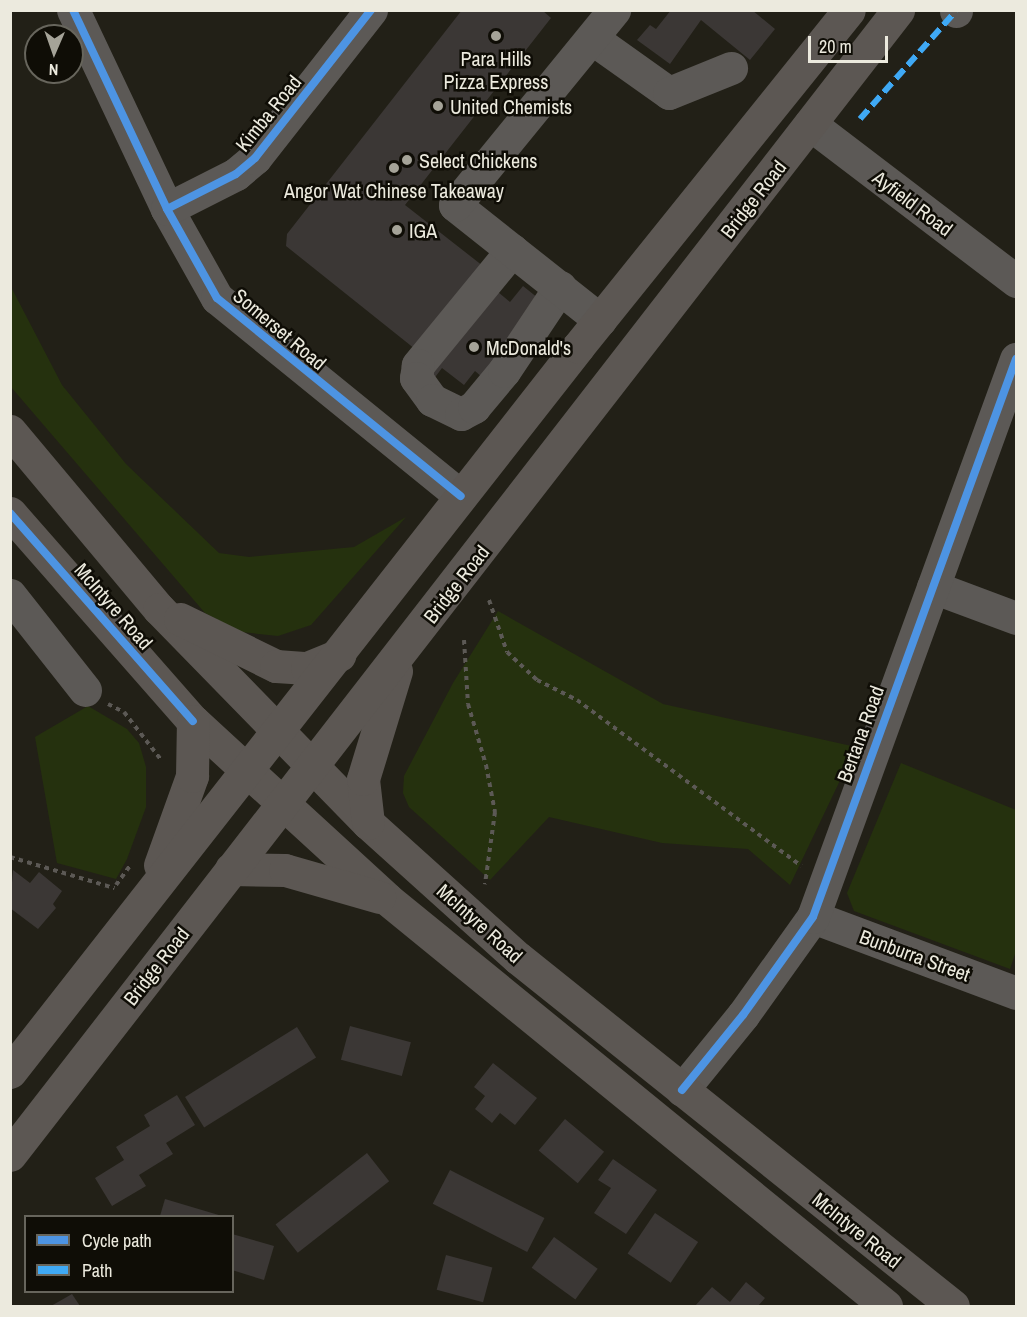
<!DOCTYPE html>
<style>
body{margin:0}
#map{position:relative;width:1027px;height:1317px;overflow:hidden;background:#222017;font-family:"Archivo Narrow",sans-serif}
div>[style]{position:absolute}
.green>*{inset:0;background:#25310e}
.building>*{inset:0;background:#3b3735;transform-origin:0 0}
.path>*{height:4px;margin-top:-2px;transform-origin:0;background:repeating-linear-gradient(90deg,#5c5955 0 4.5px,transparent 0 9px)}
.minor>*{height:33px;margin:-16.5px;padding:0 16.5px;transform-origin:16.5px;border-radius:16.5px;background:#5c5956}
.major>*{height:33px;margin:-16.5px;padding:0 16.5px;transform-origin:16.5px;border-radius:16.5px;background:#5c5753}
.quiet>*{height:6px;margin-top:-3px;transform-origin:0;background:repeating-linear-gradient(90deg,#3fa9f5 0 12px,transparent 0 18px)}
.cycleway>*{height:8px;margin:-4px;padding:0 4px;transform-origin:4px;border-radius:4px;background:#4d94e3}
.dots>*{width:16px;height:16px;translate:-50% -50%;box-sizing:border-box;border:3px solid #0f0d06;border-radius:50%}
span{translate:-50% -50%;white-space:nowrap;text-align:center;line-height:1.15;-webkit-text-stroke:5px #0f0d06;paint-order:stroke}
.poi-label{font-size:20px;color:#eceade}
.left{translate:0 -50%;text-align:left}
.street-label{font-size:20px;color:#eceade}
.frame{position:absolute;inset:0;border:12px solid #eceade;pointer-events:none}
.legend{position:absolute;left:24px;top:1215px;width:210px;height:78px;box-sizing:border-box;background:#0f0d06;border:2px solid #67655c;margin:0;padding:8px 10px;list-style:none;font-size:18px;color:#eceade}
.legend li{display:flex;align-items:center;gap:12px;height:30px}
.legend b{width:30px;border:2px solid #67655c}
.north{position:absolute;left:24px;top:24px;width:60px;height:60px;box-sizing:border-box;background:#0f0d06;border:2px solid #67655c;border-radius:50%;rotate:182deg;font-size:16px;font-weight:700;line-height:24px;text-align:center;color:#eceade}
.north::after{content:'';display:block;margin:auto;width:21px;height:27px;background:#a5a398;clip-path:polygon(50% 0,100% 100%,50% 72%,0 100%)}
.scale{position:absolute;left:808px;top:36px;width:80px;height:27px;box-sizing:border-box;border:3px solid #eceade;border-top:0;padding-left:8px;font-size:18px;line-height:21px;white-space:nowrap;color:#eceade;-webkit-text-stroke:4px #0f0d06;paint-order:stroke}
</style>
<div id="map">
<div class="green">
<i style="clip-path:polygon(10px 285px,62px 385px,126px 464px,219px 553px,249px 557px,354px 547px,406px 517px,311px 625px,278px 636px,241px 632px,205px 613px,11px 387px)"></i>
<i style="clip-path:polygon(498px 611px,663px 704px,856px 747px,790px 885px,748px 849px,662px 843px,549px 817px,490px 880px,409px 807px,403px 793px,404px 776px,453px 683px)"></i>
<i style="clip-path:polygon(88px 706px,127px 729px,139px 743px,146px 767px,146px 807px,127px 859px,116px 879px,57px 863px,35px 737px)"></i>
<i style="clip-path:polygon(901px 763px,1016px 810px,1016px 951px,1010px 969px,854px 911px,847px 893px)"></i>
</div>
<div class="building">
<i style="clip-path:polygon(462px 10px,542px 10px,551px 18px,405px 205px,483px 266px,415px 349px,286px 246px,287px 234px)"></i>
<i style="clip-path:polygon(671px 10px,752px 10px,775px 29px,750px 60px,701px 20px,670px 64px,637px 40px,650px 25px,656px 29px)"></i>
<i style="clip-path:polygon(523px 286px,538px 298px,482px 377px,475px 371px,464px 385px,442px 368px,433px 380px,423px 371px,492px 287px,510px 302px)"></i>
<i style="clip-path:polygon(13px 870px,30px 883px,39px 872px,62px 891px,53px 904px,56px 908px,38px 929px,10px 908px)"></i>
<i style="left:350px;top:1026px;width:63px;height:35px;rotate:15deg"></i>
<i style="left:297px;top:1027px;width:36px;height:132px;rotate:58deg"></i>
<i style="clip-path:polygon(493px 1063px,537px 1098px,515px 1125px,500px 1113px,492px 1123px,475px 1109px,485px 1096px,474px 1087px)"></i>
<i style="clip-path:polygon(177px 1095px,195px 1125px,166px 1143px,173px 1154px,139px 1175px,146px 1186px,112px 1206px,95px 1178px,124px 1160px,116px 1147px,150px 1126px,144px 1115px)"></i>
<i style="left:565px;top:1119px;width:51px;height:41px;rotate:40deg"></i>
<i style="left:367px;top:1153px;width:36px;height:116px;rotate:52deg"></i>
<i style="clip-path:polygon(613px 1159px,657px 1190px,626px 1234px,594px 1213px,611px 1188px,598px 1180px)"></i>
<i style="left:450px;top:1170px;width:106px;height:38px;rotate:27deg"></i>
<i style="clip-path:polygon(165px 1199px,222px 1216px,160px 1216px)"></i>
<i style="left:655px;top:1213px;width:52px;height:49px;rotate:34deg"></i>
<i style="clip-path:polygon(232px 1234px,274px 1246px,264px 1280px,232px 1270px)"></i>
<i style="left:554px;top:1237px;width:54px;height:38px;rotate:36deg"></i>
<i style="left:446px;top:1255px;width:48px;height:36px;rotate:15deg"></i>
<i style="clip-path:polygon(746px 1282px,765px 1298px,758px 1306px,695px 1306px,712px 1287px,730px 1302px)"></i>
<i style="clip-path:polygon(72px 1294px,80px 1306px,51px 1306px)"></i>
</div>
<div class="path">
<i style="left:489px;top:600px;width:55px;rotate:70.9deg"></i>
<i style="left:507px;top:652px;width:41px;rotate:43deg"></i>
<i style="left:537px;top:680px;width:45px;rotate:26.6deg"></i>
<i style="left:577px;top:700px;width:279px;rotate:36.5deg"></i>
<i style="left:464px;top:640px;width:64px;rotate:86.4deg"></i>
<i style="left:468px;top:704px;width:64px;rotate:73.6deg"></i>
<i style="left:486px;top:765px;width:48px;rotate:79.2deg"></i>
<i style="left:495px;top:812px;width:73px;rotate:97.9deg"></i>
<i style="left:108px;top:704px;width:18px;rotate:27deg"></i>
<i style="left:124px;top:712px;width:62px;rotate:52.2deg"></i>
<i style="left:10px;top:857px;width:109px;rotate:16.6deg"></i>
<i style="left:116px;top:885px;width:26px;rotate:-54deg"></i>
</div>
<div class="minor">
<i style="left:73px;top:10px;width:220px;rotate:64.7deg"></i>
<i style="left:167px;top:209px;width:102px;rotate:60.7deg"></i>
<i style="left:217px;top:298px;width:314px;rotate:39.1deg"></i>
<i style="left:956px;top:11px;width:1px;rotate:-90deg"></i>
<i style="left:593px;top:39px;width:93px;rotate:35.4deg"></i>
<i style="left:669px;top:93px;width:67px;rotate:-22deg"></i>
<i style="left:810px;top:124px;width:259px;rotate:37.3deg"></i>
<i style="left:167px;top:209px;width:77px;rotate:-26.9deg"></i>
<i style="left:236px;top:174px;width:25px;rotate:-40deg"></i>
<i style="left:255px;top:158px;width:188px;rotate:-51.9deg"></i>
<i style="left:512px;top:250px;width:149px;rotate:129.3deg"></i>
<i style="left:418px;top:365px;width:13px;rotate:99deg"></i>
<i style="left:416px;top:378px;width:27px;rotate:54deg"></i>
<i style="left:432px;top:400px;width:32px;rotate:26deg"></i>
<i style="left:461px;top:414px;width:15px;rotate:-28deg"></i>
<i style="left:474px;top:407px;width:47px;rotate:-50.2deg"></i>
<i style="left:504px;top:371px;width:101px;rotate:-56.3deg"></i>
<i style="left:600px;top:320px;width:185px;rotate:-141.6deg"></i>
<i style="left:455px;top:205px;width:252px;rotate:-50.8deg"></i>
<i style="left:933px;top:587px;width:89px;rotate:20.5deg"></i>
<i style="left:10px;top:595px;width:121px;rotate:51.7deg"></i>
<i style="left:813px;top:917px;width:217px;rotate:20.5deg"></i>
<i style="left:682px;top:1090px;width:97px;rotate:-50.9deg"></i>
<i style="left:743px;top:1015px;width:120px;rotate:-54.5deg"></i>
<i style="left:813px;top:917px;width:594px;rotate:-70.01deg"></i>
</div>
<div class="major">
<i style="left:10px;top:431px;width:232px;rotate:50.1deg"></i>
<i style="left:159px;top:609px;width:299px;rotate:45.7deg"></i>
<i style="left:368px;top:823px;width:202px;rotate:42deg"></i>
<i style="left:518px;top:958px;width:557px;rotate:38.66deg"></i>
<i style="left:10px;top:513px;width:277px;rotate:48.7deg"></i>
<i style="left:193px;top:721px;width:263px;rotate:42.5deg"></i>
<i style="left:387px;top:899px;width:644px;rotate:39.2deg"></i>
<i style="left:180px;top:619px;width:107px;rotate:26.1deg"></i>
<i style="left:276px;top:666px;width:31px;rotate:4deg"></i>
<i style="left:307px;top:668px;width:35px;rotate:-22deg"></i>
<i style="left:368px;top:823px;width:44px;rotate:-96.5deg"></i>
<i style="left:363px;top:779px;width:113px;rotate:-73deg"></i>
<i style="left:160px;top:865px;width:95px;rotate:-70.2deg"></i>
<i style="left:192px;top:776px;width:55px;rotate:-89deg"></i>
<i style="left:231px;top:869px;width:54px;rotate:1.1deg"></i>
<i style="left:285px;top:870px;width:98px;rotate:16deg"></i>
<i style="left:10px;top:1072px;width:921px;rotate:-51.92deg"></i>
<i style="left:578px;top:347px;width:432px;rotate:-51.2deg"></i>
<i style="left:10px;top:1155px;width:1449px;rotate:-52.2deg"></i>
</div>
<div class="quiet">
<i style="left:860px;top:119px;width:144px;rotate:-48.4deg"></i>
</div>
<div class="cycleway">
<i style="left:73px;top:10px;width:220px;rotate:64.7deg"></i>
<i style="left:167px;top:209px;width:102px;rotate:60.7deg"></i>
<i style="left:217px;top:298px;width:314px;rotate:39.1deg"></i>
<i style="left:167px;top:209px;width:77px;rotate:-26.9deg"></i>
<i style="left:236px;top:174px;width:25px;rotate:-40deg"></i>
<i style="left:255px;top:158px;width:188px;rotate:-51.9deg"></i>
<i style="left:10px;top:513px;width:277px;rotate:48.7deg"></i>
<i style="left:682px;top:1090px;width:97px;rotate:-50.9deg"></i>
<i style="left:743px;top:1015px;width:120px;rotate:-54.5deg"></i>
<i style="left:813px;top:917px;width:594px;rotate:-70.01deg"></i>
</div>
<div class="dots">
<i style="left:496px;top:36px;background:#a5a398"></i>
<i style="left:438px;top:106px;background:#a5a398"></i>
<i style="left:407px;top:160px;background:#a5a398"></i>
<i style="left:394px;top:168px;background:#a5a398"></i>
<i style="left:397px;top:230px;background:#a5a398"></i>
<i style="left:474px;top:347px;background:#a5a398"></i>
</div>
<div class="poi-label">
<span style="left:496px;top:70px">Para Hills<br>Pizza Express</span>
<span class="left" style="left:450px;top:106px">United Chemists</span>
<span class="left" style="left:419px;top:160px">Select Chickens</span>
<span style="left:394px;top:190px">Angor Wat Chinese Takeaway</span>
<span class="left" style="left:409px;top:230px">IGA</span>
<span class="left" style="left:486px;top:347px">McDonald's</span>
</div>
<div class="street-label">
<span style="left:268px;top:113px;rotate:-51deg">Kimba Road</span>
<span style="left:753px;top:199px;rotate:-52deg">Bridge Road</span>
<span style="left:913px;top:203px;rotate:37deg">Ayfield Road</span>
<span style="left:280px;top:329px;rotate:40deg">Somerset Road</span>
<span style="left:456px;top:584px;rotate:-52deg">Bridge Road</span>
<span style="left:114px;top:606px;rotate:49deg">McIntyre Road</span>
<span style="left:860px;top:734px;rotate:-70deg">Bertana Road</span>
<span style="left:480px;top:923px;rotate:42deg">McIntyre Road</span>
<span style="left:915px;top:955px;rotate:20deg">Bunburra Street</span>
<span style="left:156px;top:966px;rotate:-52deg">Bridge Road</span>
<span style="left:857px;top:1230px;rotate:39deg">McIntyre Road</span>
</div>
<div class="frame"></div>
<ul class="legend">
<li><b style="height:8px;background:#4d94e3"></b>Cycle path</li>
<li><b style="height:8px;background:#3fa9f5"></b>Path</li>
</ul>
<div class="north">N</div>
<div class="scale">20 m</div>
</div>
